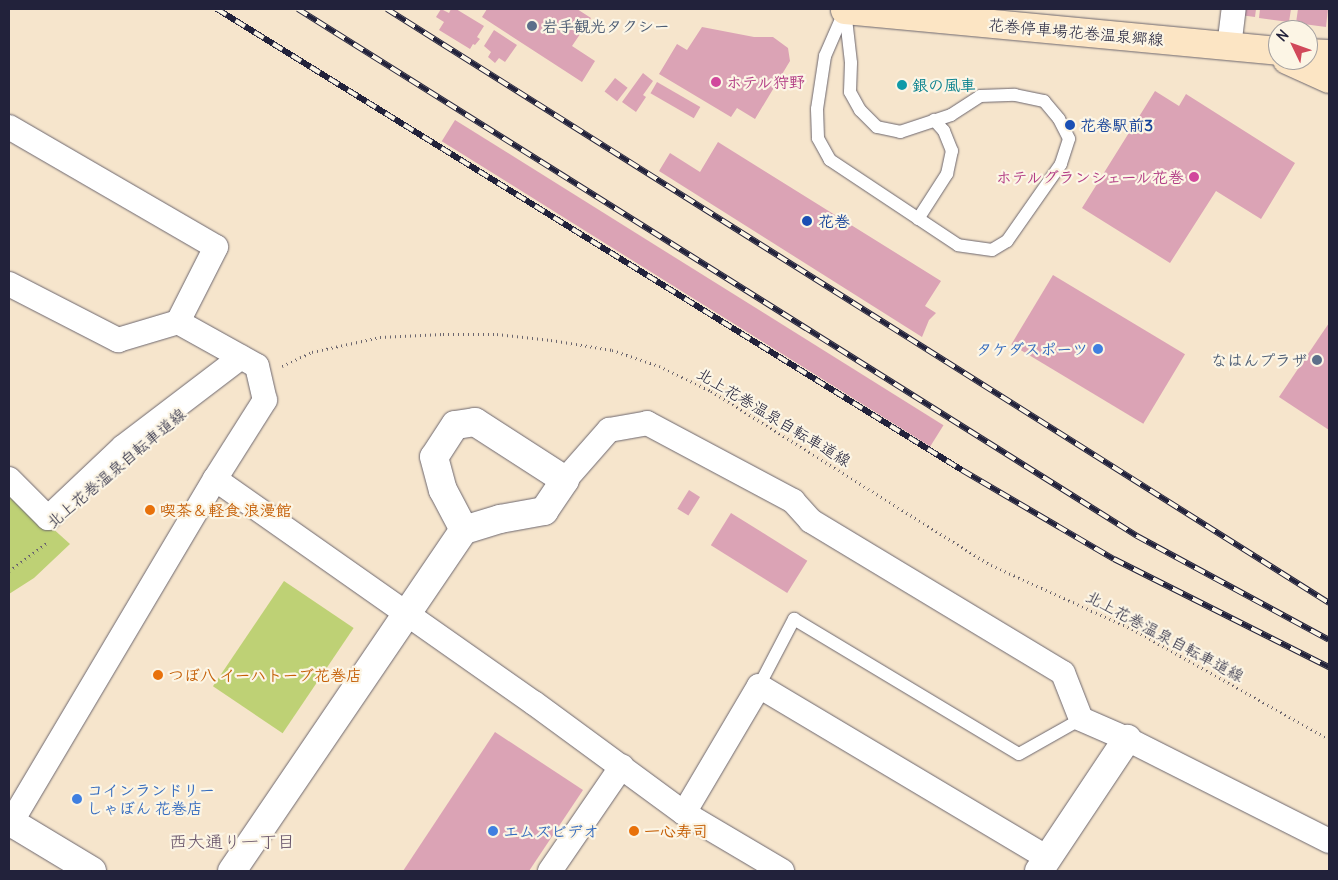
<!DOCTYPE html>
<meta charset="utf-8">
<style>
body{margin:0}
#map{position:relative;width:1338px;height:880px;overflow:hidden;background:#f6e5cc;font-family:Delius,"Klee One",sans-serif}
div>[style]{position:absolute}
.green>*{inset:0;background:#bed175;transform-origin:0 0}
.building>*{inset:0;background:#dba3b5;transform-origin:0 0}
.path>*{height:3px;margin-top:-1.5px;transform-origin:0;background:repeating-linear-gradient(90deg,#6c666e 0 1px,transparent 0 5px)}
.roads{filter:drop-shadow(0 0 1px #6c666e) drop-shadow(0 0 1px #6c666e)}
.service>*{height:12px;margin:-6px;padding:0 6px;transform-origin:6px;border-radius:6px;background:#fff}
.minor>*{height:24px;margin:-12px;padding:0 12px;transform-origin:12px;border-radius:12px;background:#fff}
.tertiary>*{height:28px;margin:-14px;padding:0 14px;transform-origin:14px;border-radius:14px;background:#fff}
.secondary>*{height:28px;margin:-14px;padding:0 14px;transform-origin:14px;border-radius:14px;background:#fce5c4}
.rail>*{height:5.5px;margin-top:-2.75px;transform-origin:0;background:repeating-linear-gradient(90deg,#fcf5e5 0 11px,#22223b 0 22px);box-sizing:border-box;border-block:1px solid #22223b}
.dots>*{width:14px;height:14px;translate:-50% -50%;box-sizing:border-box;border:2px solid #fcf5e5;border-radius:50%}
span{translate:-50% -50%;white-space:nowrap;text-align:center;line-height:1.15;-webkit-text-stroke:4.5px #fcf5e5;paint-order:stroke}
.service-label{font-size:16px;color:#4e5e75;font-weight:700}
.left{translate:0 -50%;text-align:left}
.right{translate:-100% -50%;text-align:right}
.street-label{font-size:16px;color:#22223b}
.hotel-label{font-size:16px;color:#b23c85;font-weight:700}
.culture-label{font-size:16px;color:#0d838f;font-weight:700}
.transit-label{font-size:16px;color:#164399;font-weight:700}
.shop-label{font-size:16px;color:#366cbe;font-weight:700}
.food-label{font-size:16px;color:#c56008;font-weight:700}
.neighbourhood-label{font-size:18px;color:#634f66}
.frame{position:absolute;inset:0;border:10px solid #22223b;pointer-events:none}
.north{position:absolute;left:1268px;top:20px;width:50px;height:50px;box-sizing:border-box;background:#fcf5e5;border:1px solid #a5a1a1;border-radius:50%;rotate:312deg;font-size:14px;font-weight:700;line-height:20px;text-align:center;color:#22223b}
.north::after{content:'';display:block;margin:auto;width:18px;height:22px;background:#d1495b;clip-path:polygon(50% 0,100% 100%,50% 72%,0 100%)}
</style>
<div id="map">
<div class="green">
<i style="clip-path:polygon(9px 489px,70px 544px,34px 578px,9px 594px)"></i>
<i style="left:284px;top:581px;width:84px;height:127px;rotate:34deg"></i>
</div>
<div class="building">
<i style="clip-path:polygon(441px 9px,449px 13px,451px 9px,456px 9px,484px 26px,477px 37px,480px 39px,475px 45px,473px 44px,470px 49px,439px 30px,444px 22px,436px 17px)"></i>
<i style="clip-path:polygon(487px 9px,577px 9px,591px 18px,572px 46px,595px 61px,582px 82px,482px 17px)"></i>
<i style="clip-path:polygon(1241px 9px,1256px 9px,1255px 17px,1240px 15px)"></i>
<i style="clip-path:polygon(1260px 9px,1291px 9px,1289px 22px,1259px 18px)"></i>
<i style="clip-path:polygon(1298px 9px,1328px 9px,1326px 27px,1296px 23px)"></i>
<i style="clip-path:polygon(702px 27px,754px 37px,773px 37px,788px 48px,790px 61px,755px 119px,737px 108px,731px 117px,659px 74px,677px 44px,687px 50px)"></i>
<i style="clip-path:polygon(494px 30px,517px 45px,505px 62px,499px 58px,495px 63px,488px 57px,491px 52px,484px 46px)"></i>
<i style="clip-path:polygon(643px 73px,653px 81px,643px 95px,646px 97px,636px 112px,622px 102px)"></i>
<i style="left:615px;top:78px;width:16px;height:17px;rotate:38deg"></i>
<i style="left:657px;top:82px;width:50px;height:13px;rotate:30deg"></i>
<i style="clip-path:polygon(1155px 91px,1179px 106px,1186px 94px,1295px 163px,1261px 219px,1216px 191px,1170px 263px,1082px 208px)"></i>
<i style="left:455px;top:120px;width:576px;height:25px;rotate:32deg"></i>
<i style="clip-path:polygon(718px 142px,941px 281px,925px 306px,936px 313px,929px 320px,922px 337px,659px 171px,670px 153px,700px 172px)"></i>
<i style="left:1053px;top:275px;width:154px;height:81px;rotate:31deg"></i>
<i style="clip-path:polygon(1329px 323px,1329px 430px,1279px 397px)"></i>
<i style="left:689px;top:490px;width:13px;height:22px;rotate:32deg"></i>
<i style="left:731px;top:513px;width:90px;height:38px;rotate:32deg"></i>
<i style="clip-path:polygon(495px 732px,583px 790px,529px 871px,403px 871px)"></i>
</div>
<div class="path">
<i style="left:282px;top:366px;width:33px;rotate:-25deg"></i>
<i style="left:312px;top:352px;width:70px;rotate:-12.4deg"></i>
<i style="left:380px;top:337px;width:63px;rotate:-2.7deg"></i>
<i style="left:443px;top:334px;width:54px"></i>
<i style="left:497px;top:334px;width:54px;rotate:6.3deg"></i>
<i style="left:551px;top:340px;width:62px;rotate:9.3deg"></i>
<i style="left:612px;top:350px;width:50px;rotate:18.8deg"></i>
<i style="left:659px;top:366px;width:58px;rotate:25.7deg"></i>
<i style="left:711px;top:391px;width:330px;rotate:31.9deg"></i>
<i style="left:991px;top:565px;width:155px;rotate:24.4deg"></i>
<i style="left:1132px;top:629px;width:226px;rotate:29.2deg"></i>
<i style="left:9px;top:571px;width:49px;rotate:-36.6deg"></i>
</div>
<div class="roads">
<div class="service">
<i style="left:845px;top:10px;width:53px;rotate:83.5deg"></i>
<i style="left:851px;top:63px;width:29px;rotate:92deg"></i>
<i style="left:850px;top:92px;width:21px;rotate:61deg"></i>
<i style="left:860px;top:110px;width:24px;rotate:45deg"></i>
<i style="left:877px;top:127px;width:24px;rotate:12deg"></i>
<i style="left:900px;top:132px;width:54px;rotate:-18.4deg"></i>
<i style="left:951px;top:115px;width:35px;rotate:-33deg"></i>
<i style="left:980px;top:96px;width:35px;rotate:-2deg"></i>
<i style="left:1015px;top:95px;width:30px;rotate:12deg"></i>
<i style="left:1044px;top:101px;width:23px;rotate:50deg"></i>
<i style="left:1059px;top:119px;width:22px;rotate:63deg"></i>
<i style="left:1069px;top:139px;width:26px;rotate:108deg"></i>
<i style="left:1061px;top:164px;width:94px;rotate:125deg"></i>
<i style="left:1007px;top:241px;width:17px;rotate:149deg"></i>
<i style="left:992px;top:250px;width:34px;rotate:-172deg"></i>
<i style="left:958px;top:245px;width:154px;rotate:-146.4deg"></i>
<i style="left:830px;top:160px;width:25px;rotate:-119deg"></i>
<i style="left:818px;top:138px;width:29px;rotate:-92deg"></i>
<i style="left:817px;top:109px;width:54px;rotate:-81.4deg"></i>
<i style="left:825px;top:56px;width:50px;rotate:-66.5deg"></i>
<i style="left:918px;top:219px;width:54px;rotate:-57.2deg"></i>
<i style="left:947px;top:174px;width:24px;rotate:-78deg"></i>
<i style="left:952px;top:151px;width:22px;rotate:-112deg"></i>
<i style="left:944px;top:131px;width:15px;rotate:-132deg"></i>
<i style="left:759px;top:686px;width:76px;rotate:-62.4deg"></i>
<i style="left:794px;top:619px;width:262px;rotate:31deg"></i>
<i style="left:1019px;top:754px;width:71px;rotate:-29.4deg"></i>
</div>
<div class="minor">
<i style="left:1229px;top:47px;width:38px;rotate:-83deg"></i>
<i style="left:9px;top:127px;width:239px;rotate:30.1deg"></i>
<i style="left:216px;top:247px;width:84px;rotate:116.9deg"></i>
<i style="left:9px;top:284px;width:123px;rotate:27.2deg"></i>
<i style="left:118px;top:340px;width:63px;rotate:-16.7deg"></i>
<i style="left:178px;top:322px;width:90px;rotate:29.1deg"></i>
<i style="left:257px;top:366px;width:35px;rotate:77deg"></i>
<i style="left:265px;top:400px;width:93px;rotate:122.3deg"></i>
<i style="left:215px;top:479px;width:404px;rotate:120.7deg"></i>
<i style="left:9px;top:479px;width:55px;rotate:45deg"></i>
<i style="left:48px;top:518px;width:103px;rotate:-43.4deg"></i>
<i style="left:123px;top:447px;width:148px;rotate:-37.3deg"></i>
<i style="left:215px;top:479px;width:390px;rotate:35.1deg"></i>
<i style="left:534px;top:703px;width:186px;rotate:36.3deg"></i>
<i style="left:684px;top:813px;width:114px;rotate:30.6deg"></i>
<i style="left:565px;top:480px;width:67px;rotate:-48.7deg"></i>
<i style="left:609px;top:430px;width:39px;rotate:-10deg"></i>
<i style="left:647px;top:423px;width:166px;rotate:28.1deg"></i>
<i style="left:793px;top:501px;width:27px;rotate:48deg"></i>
<i style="left:811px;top:521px;width:294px;rotate:31.1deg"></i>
<i style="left:1063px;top:673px;width:49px;rotate:68.6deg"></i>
<i style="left:1081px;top:719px;width:50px;rotate:23.5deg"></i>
<i style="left:1127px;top:739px;width:226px;rotate:26.8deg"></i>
<i style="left:684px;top:813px;width:147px;rotate:-59.4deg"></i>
<i style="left:759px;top:686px;width:336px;rotate:30.8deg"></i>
<i style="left:550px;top:871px;width:127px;rotate:-55.6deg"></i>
</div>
<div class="tertiary">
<i style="left:9px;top:821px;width:97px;rotate:31.1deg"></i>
<i style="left:232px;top:871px;width:412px;rotate:-55.8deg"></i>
<i style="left:464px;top:530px;width:38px;rotate:-17deg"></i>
<i style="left:500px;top:519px;width:45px;rotate:-10.3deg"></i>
<i style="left:544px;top:511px;width:37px;rotate:-56deg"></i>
<i style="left:565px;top:480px;width:107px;rotate:-147.2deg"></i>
<i style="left:475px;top:422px;width:20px;rotate:171deg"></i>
<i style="left:455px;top:425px;width:38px;rotate:123deg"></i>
<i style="left:434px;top:457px;width:34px;rotate:75deg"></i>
<i style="left:443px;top:490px;width:45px;rotate:62.3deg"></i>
<i style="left:1039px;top:871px;width:159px;rotate:-56.3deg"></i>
</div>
<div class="secondary">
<i style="left:845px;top:10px;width:435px;rotate:5.4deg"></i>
<i style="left:1308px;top:53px;width:21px;rotate:3deg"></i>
<i style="left:1287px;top:60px;width:46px;rotate:24.3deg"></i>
</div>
</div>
<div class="rail">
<i style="left:217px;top:9px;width:876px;rotate:31.75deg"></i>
<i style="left:962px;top:470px;width:176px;rotate:30.4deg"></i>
<i style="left:1114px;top:559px;width:241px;rotate:26.7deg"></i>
<i style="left:298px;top:9px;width:991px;rotate:32.13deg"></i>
<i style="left:1137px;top:536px;width:218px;rotate:28.4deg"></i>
<i style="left:387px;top:9px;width:1114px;rotate:32.23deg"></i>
</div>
<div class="dots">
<i style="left:532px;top:26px;background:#5c6f8a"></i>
<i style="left:716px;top:82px;background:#d1479c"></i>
<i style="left:902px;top:85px;background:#0f9aa8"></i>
<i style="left:1070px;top:125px;background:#1a4fb4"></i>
<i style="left:1194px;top:177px;background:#d1479c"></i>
<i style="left:807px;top:221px;background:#1a4fb4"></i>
<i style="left:1098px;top:349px;background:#3f7fe0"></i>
<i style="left:1317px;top:360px;background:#5c6f8a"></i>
<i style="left:150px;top:510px;background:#e8710a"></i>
<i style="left:158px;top:675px;background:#e8710a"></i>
<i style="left:77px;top:799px;background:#3f7fe0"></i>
<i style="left:493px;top:831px;background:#3f7fe0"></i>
<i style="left:634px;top:831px;background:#e8710a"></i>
</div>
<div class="service-label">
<span class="left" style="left:542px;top:26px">岩手観光タクシー</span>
<span class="right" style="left:1307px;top:360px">なはんプラザ</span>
</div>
<div class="street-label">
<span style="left:1076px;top:32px;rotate:5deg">花巻停車場花巻温泉郷線</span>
<span style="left:774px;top:417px;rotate:31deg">北上花巻温泉自転車道線</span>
<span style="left:116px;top:468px;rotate:-40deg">北上花巻温泉自転車道線</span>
<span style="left:1165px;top:636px;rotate:28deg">北上花巻温泉自転車道線</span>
</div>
<div class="hotel-label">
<span class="left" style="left:726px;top:82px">ホテル狩野</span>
<span class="right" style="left:1184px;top:177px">ホテルグランシェール花巻</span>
</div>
<div class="culture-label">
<span class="left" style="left:912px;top:85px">銀の風車</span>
</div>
<div class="transit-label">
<span class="left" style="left:1080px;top:125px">花卷駅前3</span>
<span class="left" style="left:818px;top:221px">花巻</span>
</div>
<div class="shop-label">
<span class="right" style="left:1088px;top:349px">タケダスポーツ</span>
<span class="left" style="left:87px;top:799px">コインランドリー<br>しゃぼん 花巻店</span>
<span class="left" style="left:503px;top:831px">エムズビデオ</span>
</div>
<div class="food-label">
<span class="left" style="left:160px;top:510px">喫茶＆軽食 浪漫館</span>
<span class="left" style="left:168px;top:675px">つぼ八 イーハトーブ花巻店</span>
<span class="left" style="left:644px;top:831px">一心寿司</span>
</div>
<div class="neighbourhood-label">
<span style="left:232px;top:842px">西大通り一丁目</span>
</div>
<div class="frame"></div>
<div class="north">N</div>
</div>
